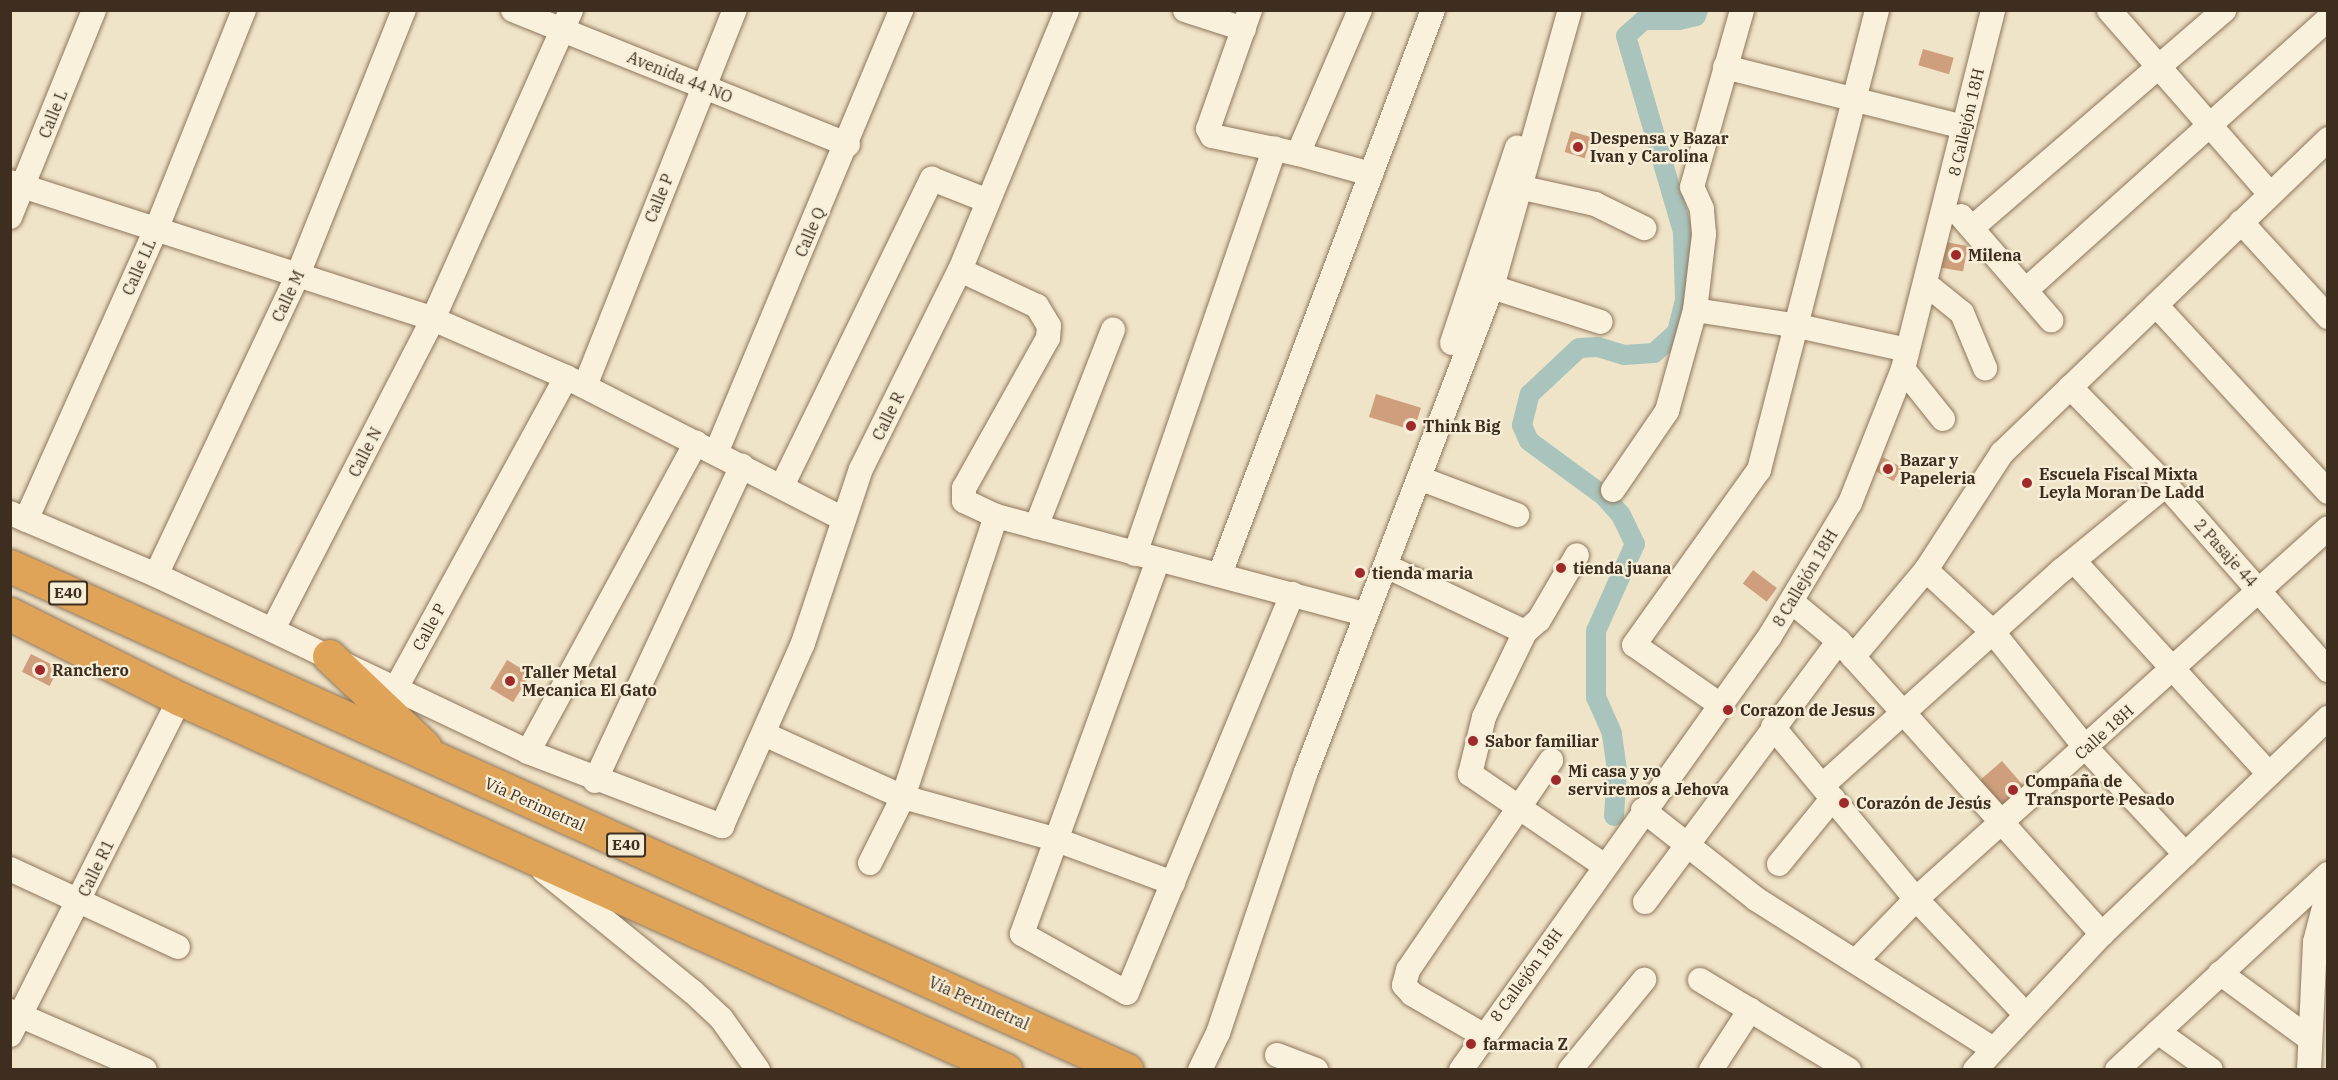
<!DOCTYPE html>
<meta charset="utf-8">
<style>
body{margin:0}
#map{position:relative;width:2338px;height:1080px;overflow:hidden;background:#f0e4c8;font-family:"IBM Plex Serif",serif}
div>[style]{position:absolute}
.canal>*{height:20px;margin:-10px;padding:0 10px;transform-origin:10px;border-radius:10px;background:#a9c4bc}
.building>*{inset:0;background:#cf9f7d;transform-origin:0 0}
.roads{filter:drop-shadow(0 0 2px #8d765c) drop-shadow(0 0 2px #8d765c)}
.minor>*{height:24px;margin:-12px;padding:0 12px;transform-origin:12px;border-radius:12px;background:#faf1dc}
.highway>*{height:33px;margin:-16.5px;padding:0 16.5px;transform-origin:16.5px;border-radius:16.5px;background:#e0a458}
.dots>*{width:16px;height:16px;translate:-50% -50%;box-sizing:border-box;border:3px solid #f7eed8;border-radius:50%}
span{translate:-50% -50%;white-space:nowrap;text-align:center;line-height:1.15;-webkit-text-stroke:4.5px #f7eed8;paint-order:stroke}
.shield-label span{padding:2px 4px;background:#f7eed8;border:2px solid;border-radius:4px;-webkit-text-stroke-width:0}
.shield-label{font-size:15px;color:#3d2e20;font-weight:700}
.street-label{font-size:16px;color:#3d2e20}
.poi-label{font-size:16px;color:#3d2e20;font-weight:700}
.left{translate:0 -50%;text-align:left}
.frame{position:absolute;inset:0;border:12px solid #3d2e20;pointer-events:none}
</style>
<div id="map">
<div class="canal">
<i style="left:1614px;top:816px;width:46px;rotate:-86.3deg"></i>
<i style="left:1617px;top:770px;width:37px;rotate:-98deg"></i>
<i style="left:1612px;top:733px;width:39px;rotate:-114deg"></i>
<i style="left:1596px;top:697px;width:66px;rotate:-90deg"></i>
<i style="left:1596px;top:631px;width:95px;rotate:-65.9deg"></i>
<i style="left:1635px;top:544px;width:32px;rotate:-116deg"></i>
<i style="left:1621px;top:515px;width:25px;rotate:-132deg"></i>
<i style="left:1604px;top:496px;width:93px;rotate:-143.7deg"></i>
<i style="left:1529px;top:441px;width:17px;rotate:-114deg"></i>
<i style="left:1522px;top:425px;width:32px;rotate:-76deg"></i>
<i style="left:1530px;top:394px;width:67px;rotate:-43.2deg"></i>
<i style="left:1579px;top:348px;width:19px;rotate:-3deg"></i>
<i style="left:1598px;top:347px;width:27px;rotate:17deg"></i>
<i style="left:1624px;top:355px;width:30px;rotate:-4deg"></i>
<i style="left:1654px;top:353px;width:31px;rotate:-42deg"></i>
<i style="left:1677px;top:332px;width:32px;rotate:-76deg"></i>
<i style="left:1685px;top:301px;width:69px;rotate:-91.7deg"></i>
<i style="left:1683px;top:232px;width:204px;rotate:-106.2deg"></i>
<i style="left:1626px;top:36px;width:24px;rotate:-42deg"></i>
<i style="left:1644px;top:20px;width:35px"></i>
<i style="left:1679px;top:20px;width:17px;rotate:-13deg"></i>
<i style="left:1696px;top:16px;width:6px;rotate:-72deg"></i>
</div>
<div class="building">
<i style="left:1923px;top:49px;width:32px;height:17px;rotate:16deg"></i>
<i style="left:1571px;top:131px;width:21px;height:22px;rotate:17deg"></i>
<i style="left:1945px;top:242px;width:23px;height:26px;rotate:10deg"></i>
<i style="left:1376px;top:394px;width:47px;height:24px;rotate:17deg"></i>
<i style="left:1883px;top:457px;width:21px;height:16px;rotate:29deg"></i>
<i style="left:1753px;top:570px;width:30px;height:17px;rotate:37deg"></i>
<i style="left:31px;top:654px;width:31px;height:20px;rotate:27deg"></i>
<i style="left:507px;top:660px;width:27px;height:33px;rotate:31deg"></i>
<i style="left:2002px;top:761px;width:35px;height:30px;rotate:49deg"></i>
</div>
<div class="roads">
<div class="minor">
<i style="left:513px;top:10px;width:361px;rotate:21.9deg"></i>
<i style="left:1185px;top:10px;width:62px;rotate:17.9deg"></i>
<i style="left:1250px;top:10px;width:126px;rotate:109.4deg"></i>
<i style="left:1208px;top:129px;width:8px;rotate:60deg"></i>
<i style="left:1212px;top:136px;width:88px;rotate:11.8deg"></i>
<i style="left:1298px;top:154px;width:157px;rotate:-66.7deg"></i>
<i style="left:2109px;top:10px;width:244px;rotate:48.8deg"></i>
<i style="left:1725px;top:67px;width:245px;rotate:14.1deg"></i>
<i style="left:1298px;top:154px;width:76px;rotate:15.3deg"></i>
<i style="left:10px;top:182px;width:445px;rotate:17.9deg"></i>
<i style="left:433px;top:319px;width:145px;rotate:23.6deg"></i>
<i style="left:566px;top:377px;width:312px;rotate:27.1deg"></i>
<i style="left:1523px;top:188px;width:74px;rotate:12.5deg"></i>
<i style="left:1595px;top:204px;width:55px;rotate:26.1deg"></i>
<i style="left:1961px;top:216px;width:138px;rotate:49.1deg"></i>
<i style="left:10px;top:217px;width:223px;rotate:-67.9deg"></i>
<i style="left:2241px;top:222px;width:129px;rotate:47.5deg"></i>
<i style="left:1973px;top:227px;width:332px;rotate:-40.8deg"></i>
<i style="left:960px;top:270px;width:85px;rotate:25.1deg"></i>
<i style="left:1037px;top:306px;width:23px;rotate:59deg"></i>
<i style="left:1049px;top:326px;width:12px;rotate:95deg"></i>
<i style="left:1048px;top:338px;width:172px;rotate:119.2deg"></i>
<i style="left:964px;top:488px;width:13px;rotate:90deg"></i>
<i style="left:964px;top:501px;width:35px;rotate:25deg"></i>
<i style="left:996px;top:516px;width:373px;rotate:14.9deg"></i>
<i style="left:1926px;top:284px;width:46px;rotate:38.9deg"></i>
<i style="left:1962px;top:313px;width:60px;rotate:67.3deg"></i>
<i style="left:1492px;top:287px;width:114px;rotate:17.8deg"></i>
<i style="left:2026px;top:290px;width:406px;rotate:-41.9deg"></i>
<i style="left:2156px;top:305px;width:254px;rotate:47.4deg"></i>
<i style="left:1695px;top:310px;width:104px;rotate:8.8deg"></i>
<i style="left:1798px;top:326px;width:112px;rotate:12.4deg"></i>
<i style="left:1452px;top:343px;width:206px;rotate:-71.6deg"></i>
<i style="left:1903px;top:369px;width:64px;rotate:51.3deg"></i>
<i style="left:585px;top:386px;width:405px;rotate:-68.3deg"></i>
<i style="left:2070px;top:387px;width:137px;rotate:45.6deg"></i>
<i style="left:2166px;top:485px;width:246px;rotate:48.8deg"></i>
<i style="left:716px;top:453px;width:480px;rotate:-67.3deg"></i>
<i style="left:1419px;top:478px;width:105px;rotate:20.7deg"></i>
<i style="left:782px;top:486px;width:342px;rotate:-64deg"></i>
<i style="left:932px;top:179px;width:60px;rotate:21.4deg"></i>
<i style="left:1613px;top:490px;width:96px;rotate:-55.6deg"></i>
<i style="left:1667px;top:411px;width:105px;rotate:-74.5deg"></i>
<i style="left:1695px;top:310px;width:77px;rotate:-83.2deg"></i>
<i style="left:1704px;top:234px;width:25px;rotate:-95deg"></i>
<i style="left:1702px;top:209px;width:24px;rotate:-114deg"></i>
<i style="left:1692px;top:187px;width:184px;rotate:-74.2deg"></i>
<i style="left:10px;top:513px;width:159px;rotate:23deg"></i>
<i style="left:156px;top:575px;width:412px;rotate:25.4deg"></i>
<i style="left:528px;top:752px;width:208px;rotate:20.9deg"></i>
<i style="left:722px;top:826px;width:200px;rotate:-66.1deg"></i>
<i style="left:803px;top:643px;width:183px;rotate:-71.6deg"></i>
<i style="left:861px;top:469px;width:222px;rotate:-63.6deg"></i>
<i style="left:960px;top:270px;width:281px;rotate:-67.6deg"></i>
<i style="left:26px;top:520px;width:318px;rotate:-65.9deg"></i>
<i style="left:156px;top:230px;width:237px;rotate:-68.2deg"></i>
<i style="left:1036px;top:527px;width:212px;rotate:-68.7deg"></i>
<i style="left:1135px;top:554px;width:429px;rotate:-71deg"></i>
<i style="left:1158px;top:560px;width:398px;rotate:110deg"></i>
<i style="left:1022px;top:934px;width:120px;rotate:29.3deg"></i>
<i style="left:1127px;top:993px;width:432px;rotate:-67.5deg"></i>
<i style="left:2074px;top:561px;width:289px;rotate:47.5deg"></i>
<i style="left:1386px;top:566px;width:154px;rotate:25.4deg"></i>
<i style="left:1525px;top:632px;width:94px;rotate:115.8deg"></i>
<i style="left:1484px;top:717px;width:59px;rotate:103.8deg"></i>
<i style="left:1470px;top:774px;width:163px;rotate:34.3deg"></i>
<i style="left:1926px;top:570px;width:91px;rotate:42.8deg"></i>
<i style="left:1993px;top:632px;width:149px;rotate:51.3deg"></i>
<i style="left:2086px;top:748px;width:146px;rotate:46.9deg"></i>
<i style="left:1220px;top:574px;width:603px;rotate:-69.31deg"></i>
<i style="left:156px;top:575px;width:330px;rotate:-64.7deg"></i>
<i style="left:297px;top:277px;width:288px;rotate:-68.2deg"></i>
<i style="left:1792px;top:602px;width:61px;rotate:39.7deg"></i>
<i style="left:1839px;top:641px;width:394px;rotate:48.1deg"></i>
<i style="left:273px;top:629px;width:349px;rotate:-62.7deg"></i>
<i style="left:433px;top:319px;width:338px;rotate:-65.9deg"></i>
<i style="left:1525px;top:632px;width:18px;rotate:-41deg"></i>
<i style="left:1539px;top:620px;width:75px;rotate:-59.7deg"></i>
<i style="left:1853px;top:657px;width:114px;rotate:-50deg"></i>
<i style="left:1926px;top:570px;width:140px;rotate:-57deg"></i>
<i style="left:2002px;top:453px;width:453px;rotate:-43.9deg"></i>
<i style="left:396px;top:688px;width:354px;rotate:-61.3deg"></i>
<i style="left:1719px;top:704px;width:103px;rotate:-145.2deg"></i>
<i style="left:1634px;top:645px;width:215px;rotate:-54.5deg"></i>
<i style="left:1759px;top:470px;width:475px;rotate:-75.6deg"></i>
<i style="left:1773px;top:727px;width:224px;rotate:50.3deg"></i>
<i style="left:1916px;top:899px;width:158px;rotate:46.5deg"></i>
<i style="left:764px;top:734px;width:153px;rotate:24.4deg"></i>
<i style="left:903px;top:797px;width:157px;rotate:15.5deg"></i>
<i style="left:1054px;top:839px;width:127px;rotate:20.3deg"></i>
<i style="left:528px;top:752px;width:352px;rotate:-61.5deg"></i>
<i style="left:595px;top:781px;width:348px;rotate:-65deg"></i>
<i style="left:1823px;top:785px;width:321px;rotate:-42deg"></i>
<i style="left:2062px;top:570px;width:134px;rotate:-39.3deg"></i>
<i style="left:1643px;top:810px;width:144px;rotate:38.2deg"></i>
<i style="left:1756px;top:899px;width:280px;rotate:32.3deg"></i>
<i style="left:870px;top:863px;width:74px;rotate:-63.4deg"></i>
<i style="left:903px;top:797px;width:296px;rotate:-71.7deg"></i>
<i style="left:1779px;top:864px;width:85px;rotate:-50.7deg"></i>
<i style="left:10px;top:869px;width:185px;rotate:24.9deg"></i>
<i style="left:544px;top:871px;width:192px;rotate:39.1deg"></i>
<i style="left:693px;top:992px;width:38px;rotate:43deg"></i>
<i style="left:721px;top:1018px;width:64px;rotate:54.6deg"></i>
<i style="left:1645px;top:902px;width:325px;rotate:-53.4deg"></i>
<i style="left:1856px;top:961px;width:86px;rotate:-45.9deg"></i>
<i style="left:1916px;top:899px;width:554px;rotate:-42deg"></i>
<i style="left:2220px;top:973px;width:108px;rotate:36.3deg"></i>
<i style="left:1700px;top:980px;width:174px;rotate:31.1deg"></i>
<i style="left:10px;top:1011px;width:147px;rotate:23.6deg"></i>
<i style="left:2158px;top:1032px;width:65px;rotate:35.6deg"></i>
<i style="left:10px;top:1035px;width:377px;rotate:-63.2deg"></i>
<i style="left:1483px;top:1035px;width:82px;rotate:-150deg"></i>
<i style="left:1412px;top:994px;width:12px;rotate:-132deg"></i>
<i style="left:1404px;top:985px;width:16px;rotate:-75deg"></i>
<i style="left:1408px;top:970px;width:254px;rotate:-55.7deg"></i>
<i style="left:1277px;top:1055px;width:42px;rotate:21deg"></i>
<i style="left:1200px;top:1070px;width:41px;rotate:-64.1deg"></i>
<i style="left:1218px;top:1033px;width:275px;rotate:-71.4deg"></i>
<i style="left:1306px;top:772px;width:519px;rotate:-69.02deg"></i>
<i style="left:1492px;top:287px;width:288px;rotate:-74.3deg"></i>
<i style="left:1461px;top:1070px;width:533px;rotate:-54.55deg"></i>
<i style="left:1770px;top:636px;width:155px;rotate:-59deg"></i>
<i style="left:1850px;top:503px;width:144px;rotate:-68.4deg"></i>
<i style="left:1903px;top:369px;width:370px;rotate:-75.9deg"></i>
<i style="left:1570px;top:1070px;width:117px;rotate:-50.6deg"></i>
<i style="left:1711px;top:1070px;width:72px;rotate:-57deg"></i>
<i style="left:1975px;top:1070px;width:186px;rotate:-47deg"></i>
<i style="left:2102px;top:934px;width:313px;rotate:-43.7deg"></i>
<i style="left:2117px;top:1070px;width:288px;rotate:-42.9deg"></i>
<i style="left:2309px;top:1070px;width:128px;rotate:-87.3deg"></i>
<i style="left:2315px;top:942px;width:52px;rotate:-75.4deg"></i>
</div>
<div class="highway">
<i style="left:10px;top:566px;width:1225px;rotate:24.29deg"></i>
<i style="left:10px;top:614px;width:190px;rotate:26.6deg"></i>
<i style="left:180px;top:699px;width:905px;rotate:24.19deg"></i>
<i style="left:329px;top:656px;width:132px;rotate:43.5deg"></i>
</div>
</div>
<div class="dots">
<i style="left:1578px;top:147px;background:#9e2a2b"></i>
<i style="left:1956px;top:255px;background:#9e2a2b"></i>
<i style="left:1411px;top:426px;background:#9e2a2b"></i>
<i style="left:1888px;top:469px;background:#9e2a2b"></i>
<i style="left:2027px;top:483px;background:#9e2a2b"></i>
<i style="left:1561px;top:568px;background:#9e2a2b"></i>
<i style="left:1360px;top:573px;background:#9e2a2b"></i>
<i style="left:40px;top:670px;background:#9e2a2b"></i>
<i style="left:510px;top:681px;background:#9e2a2b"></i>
<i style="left:1728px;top:710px;background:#9e2a2b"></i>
<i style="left:1473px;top:741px;background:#9e2a2b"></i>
<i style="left:1556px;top:780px;background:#9e2a2b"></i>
<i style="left:2013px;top:790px;background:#9e2a2b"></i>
<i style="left:1844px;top:803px;background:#9e2a2b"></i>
<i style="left:1471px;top:1044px;background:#9e2a2b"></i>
</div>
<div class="shield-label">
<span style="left:68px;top:593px">E40</span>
<span style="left:626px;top:845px">E40</span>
</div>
<div class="street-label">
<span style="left:680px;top:77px;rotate:22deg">Avenida 44 NO</span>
<span style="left:53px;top:114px;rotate:-68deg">Calle L</span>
<span style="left:1966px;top:122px;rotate:-77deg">8 Callejón 18H</span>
<span style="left:659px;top:198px;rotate:-68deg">Calle P</span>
<span style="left:810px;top:232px;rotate:-67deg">Calle Q</span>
<span style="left:139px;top:267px;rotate:-66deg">Calle LL</span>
<span style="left:288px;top:296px;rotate:-65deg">Calle M</span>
<span style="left:888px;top:416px;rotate:-64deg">Calle R</span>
<span style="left:365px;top:452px;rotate:-63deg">Calle N</span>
<span style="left:2226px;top:553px;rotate:48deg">2 Pasaje 44</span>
<span style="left:1805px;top:578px;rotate:-59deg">8 Callejón 18H</span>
<span style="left:429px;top:627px;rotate:-61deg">Calle P</span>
<span style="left:2104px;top:732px;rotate:-42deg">Calle 18H</span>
<span style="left:535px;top:804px;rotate:24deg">Vía Perimetral</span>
<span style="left:96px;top:868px;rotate:-64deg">Calle R1</span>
<span style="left:1526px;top:975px;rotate:-54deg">8 Callejón 18H</span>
<span style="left:979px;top:1003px;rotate:24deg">Vía Perimetral</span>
</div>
<div class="poi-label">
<span class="left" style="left:1590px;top:147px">Despensa y Bazar<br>Ivan y Carolina</span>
<span class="left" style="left:1968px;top:255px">Milena</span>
<span class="left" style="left:1423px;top:426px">Think Big</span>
<span class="left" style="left:1900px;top:469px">Bazar y<br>Papeleria</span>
<span class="left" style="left:2039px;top:483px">Escuela Fiscal Mixta<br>Leyla Moran De Ladd</span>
<span class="left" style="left:1573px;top:568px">tienda juana</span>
<span class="left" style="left:1372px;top:573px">tienda maria</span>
<span class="left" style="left:52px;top:670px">Ranchero</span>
<span class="left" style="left:522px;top:681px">Taller Metal<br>Mecanica El Gato</span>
<span class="left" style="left:1740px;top:710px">Corazon de Jesus</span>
<span class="left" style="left:1485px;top:741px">Sabor familiar</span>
<span class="left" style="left:1568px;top:780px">Mi casa y yo<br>serviremos a Jehova</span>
<span class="left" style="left:2025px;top:790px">Compaña de<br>Transporte Pesado</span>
<span class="left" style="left:1856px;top:803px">Corazón de Jesús</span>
<span class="left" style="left:1483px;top:1044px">farmacia Z</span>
</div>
<div class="frame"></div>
</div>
